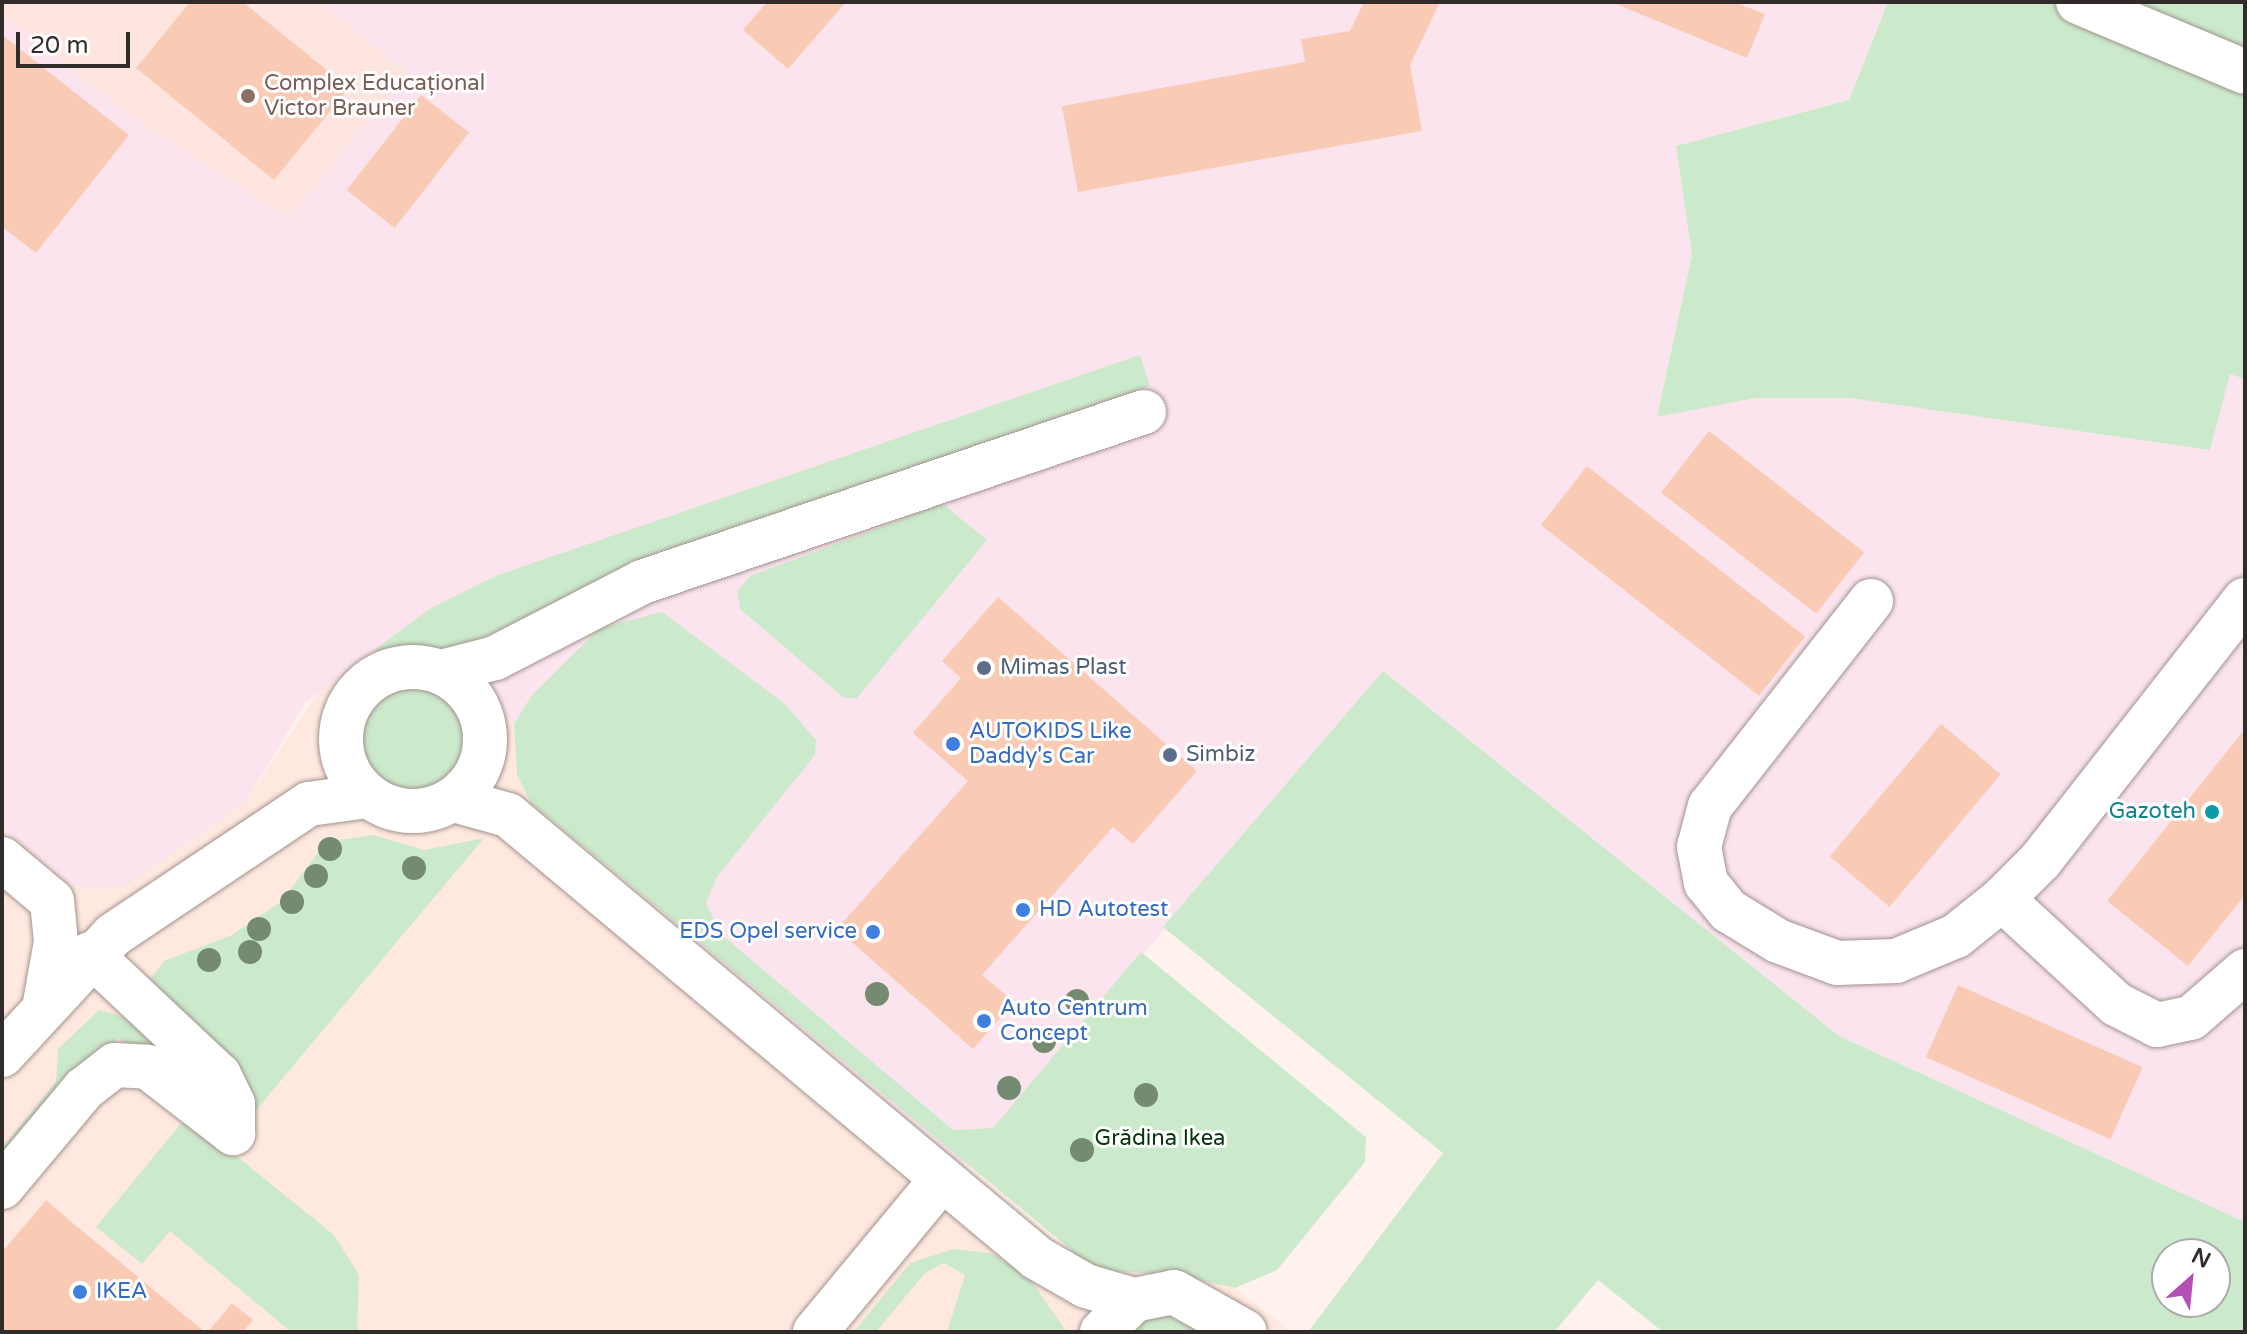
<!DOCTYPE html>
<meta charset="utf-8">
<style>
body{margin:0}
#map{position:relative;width:2247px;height:1334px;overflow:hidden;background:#fff2ee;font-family:"Varela Round",sans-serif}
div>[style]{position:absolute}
.built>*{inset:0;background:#ffe8df}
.industrial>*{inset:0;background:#fce4ee}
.education>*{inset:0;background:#ffe5df}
.green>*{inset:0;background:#cbeacb}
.round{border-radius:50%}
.building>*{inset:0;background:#f9cbb5;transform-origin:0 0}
.roads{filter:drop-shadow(0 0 2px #a2948e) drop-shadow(0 0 2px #a2948e)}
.minor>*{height:44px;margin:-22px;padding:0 22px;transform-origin:22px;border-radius:22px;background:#fff}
.minor>.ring{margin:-22px;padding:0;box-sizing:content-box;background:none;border:44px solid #fff;border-radius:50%}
.trees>*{width:24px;height:24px;margin:-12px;border-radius:50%;background:#748b71}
.dots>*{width:22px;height:22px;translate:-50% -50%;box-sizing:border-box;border:4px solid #fff;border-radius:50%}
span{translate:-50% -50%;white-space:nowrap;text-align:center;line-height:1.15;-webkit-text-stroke:6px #fff;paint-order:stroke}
.education-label{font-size:22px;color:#785e54}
.left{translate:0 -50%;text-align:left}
.service-label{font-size:22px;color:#4e5e75}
.shop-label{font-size:22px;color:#366cbe}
.right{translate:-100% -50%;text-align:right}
.culture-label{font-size:22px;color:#0d838f}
.park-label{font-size:22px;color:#02370a}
.frame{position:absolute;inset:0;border:4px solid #312c2a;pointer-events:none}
.north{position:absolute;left:2151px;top:1238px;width:80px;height:80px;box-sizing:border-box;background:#fff;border:2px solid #adabaa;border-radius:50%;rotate:27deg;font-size:22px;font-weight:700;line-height:32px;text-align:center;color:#312c2a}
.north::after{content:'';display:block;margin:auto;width:28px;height:36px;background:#b450b5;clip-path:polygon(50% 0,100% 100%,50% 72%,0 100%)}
.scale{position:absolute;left:16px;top:32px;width:114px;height:36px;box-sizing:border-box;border:4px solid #312c2a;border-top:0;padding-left:10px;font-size:24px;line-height:28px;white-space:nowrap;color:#312c2a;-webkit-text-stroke:6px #fff;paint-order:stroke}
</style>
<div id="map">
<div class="built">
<i style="clip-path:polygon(414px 649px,454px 655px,514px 724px,517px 775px,531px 803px,1059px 1247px,1235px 1288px,1292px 1332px,2px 1332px,2px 827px,65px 880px,86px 889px,124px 887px,245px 803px,321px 688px,373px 651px)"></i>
</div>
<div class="industrial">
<i style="clip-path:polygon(319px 2px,1888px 2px,1849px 100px,1676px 146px,1692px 255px,1657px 416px,1755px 398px,1850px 398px,2210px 450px,2230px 373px,2245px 379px,2245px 1222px,1839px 1036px,1384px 672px,963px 1166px,531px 803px,517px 775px,514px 724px,454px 655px,373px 651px,306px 702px,245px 803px,124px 887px,86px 889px,65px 880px,2px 827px,2px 14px,136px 119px,289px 218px,408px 73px)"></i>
</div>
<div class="education">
<i style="clip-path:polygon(2px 2px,319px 2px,408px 73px,289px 218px,136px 119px,2px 14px)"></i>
</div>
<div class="green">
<i style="clip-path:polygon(1888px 2px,2245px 2px,2245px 379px,2230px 374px,2210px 450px,1850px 398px,1755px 398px,1657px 417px,1692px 255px,1676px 146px,1849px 100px)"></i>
<i style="clip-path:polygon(1140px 355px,1150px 386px,629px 568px,454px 655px,373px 651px,431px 608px,498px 575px)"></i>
<i style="clip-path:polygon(943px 504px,987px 540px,857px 698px,844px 698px,740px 609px,737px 591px,750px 576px)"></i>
<i style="clip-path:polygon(662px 612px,785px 704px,816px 740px,815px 755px,716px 878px,706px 904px,722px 935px,953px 1130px,993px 1128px,1141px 952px,1366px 1137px,1365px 1162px,1277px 1270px,1235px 1288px,1173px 1274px,1097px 1271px,531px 803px,517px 775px,514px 724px,532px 695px,600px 628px)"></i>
<i style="clip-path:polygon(evenodd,1383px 671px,1839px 1036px,2245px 1222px,2245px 1332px,1663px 1332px,1598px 1280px,1554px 1332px,1308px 1332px,1443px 1153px,1163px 927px,1383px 671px,2167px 1254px,2215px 1254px,2215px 1302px,2167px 1302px,2167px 1254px)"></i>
<i class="round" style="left:356px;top:682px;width:114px;height:114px"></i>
<i style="clip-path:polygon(373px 835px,424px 850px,484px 838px,251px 1116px,150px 988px,151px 978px,164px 961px,232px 935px,282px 901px,326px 842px)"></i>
<i style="clip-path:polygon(99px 1010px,139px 1021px,214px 1107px,118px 1038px,2px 1174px,2px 1148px,56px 1082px,58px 1049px)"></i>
<i style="clip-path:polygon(187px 1116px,334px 1235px,359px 1275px,357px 1332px,291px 1332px,170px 1231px,142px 1264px,96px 1227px)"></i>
<i style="clip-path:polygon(953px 1249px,990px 1253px,1027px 1275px,1067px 1332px,947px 1332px,965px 1275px,944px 1263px,925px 1273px,876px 1332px,854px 1332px,910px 1263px)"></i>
<i style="clip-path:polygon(1167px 1315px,1200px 1332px,1130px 1332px,1144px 1321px)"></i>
</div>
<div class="building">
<i style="clip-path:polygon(190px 2px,243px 2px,349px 88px,274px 180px,136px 68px)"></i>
<i style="clip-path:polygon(767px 2px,846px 2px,788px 69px,743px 30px)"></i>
<i style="clip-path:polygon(1364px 2px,1440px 2px,1410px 65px,1422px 131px,1078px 192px,1062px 106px,1305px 62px,1301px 39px,1350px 31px)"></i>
<i style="clip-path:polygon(1611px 2px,1734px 2px,1765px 14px,1747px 58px)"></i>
<i style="clip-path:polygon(2px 35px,129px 135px,36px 253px,2px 227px)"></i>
<i style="left:421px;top:95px;width:61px;height:121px;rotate:38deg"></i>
<i style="left:1709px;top:431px;width:197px;height:78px;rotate:38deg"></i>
<i style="left:1587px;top:466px;width:277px;height:75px;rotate:38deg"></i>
<i style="clip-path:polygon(998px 597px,1197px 771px,1133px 844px,1113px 827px,982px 975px,1014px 1002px,973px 1049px,837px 929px,968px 781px,913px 733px,961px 678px,942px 661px)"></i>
<i style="left:1941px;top:724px;width:78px;height:173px;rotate:40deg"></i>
<i style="clip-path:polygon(2245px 729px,2245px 895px,2188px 966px,2107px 901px)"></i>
<i style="left:1958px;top:985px;width:202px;height:79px;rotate:24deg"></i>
<i style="clip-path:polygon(46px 1200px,75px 1225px,205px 1332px,2px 1332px,2px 1252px)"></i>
<i style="clip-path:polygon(232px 1303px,253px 1320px,243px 1332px,208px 1332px)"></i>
</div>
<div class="roads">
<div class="minor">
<i style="left:2078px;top:2px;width:181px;rotate:22.7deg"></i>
<i style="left:1871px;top:601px;width:261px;rotate:128.1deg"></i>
<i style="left:1710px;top:806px;width:42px;rotate:105deg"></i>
<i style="left:1699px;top:847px;width:37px;rotate:79deg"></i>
<i style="left:1706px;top:883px;width:36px;rotate:51deg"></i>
<i style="left:1729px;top:911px;width:57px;rotate:31.5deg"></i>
<i style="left:1778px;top:941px;width:63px;rotate:20.4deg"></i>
<i style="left:1837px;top:963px;width:59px;rotate:-1.9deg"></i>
<i style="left:1896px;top:961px;width:65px;rotate:-22.6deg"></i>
<i style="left:1956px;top:936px;width:59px;rotate:-38.8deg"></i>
<i style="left:2002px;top:899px;width:54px;rotate:-45deg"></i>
<i style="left:2040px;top:861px;width:332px;rotate:-51.9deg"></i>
<i class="ring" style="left:341px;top:667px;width:100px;height:100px"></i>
<i style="left:441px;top:672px;width:56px;rotate:-14.5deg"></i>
<i style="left:495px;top:658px;width:165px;rotate:-27.3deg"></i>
<i style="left:642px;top:582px;width:530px;rotate:-18.71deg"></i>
<i style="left:454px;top:800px;width:56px;rotate:15.5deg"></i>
<i style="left:508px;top:815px;width:690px;rotate:39.94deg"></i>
<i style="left:1037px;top:1258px;width:56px;rotate:29.7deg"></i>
<i style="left:1086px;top:1286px;width:50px;rotate:16.3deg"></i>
<i style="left:2px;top:859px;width:65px;rotate:40deg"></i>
<i style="left:52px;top:901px;width:41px;rotate:84.4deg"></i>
<i style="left:56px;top:942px;width:62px;rotate:100.2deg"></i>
<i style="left:2002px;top:899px;width:155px;rotate:42.6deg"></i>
<i style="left:2116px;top:1004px;width:46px;rotate:27.1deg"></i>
<i style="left:2157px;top:1025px;width:35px;rotate:-12deg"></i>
<i style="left:2191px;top:1018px;width:72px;rotate:-41deg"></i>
<i style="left:90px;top:954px;width:177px;rotate:43.2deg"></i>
<i style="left:219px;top:1075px;width:32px;rotate:64deg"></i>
<i style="left:233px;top:1104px;width:29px;rotate:90deg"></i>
<i style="left:2px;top:1055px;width:163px;rotate:-47.2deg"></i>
<i style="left:113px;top:935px;width:236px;rotate:-33.8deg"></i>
<i style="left:309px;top:804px;width:59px;rotate:-7.9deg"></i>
<i style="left:2px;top:1187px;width:128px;rotate:-50.1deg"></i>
<i style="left:84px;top:1089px;width:39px;rotate:-38deg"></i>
<i style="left:115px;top:1065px;width:33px;rotate:3deg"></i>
<i style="left:148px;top:1067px;width:108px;rotate:37.8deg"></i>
<i style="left:815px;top:1332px;width:199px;rotate:-50.3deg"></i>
<i style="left:1102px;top:1332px;width:45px;rotate:-45deg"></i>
<i style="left:1134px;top:1300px;width:41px;rotate:-11.3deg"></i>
<i style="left:1174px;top:1292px;width:81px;rotate:29.4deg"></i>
</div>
</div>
<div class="trees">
<i style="left:330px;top:849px"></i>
<i style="left:414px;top:868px"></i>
<i style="left:316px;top:876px"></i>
<i style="left:292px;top:902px"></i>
<i style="left:259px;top:929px"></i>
<i style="left:250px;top:952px"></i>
<i style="left:209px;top:960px"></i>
<i style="left:877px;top:994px"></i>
<i style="left:1077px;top:1001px"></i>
<i style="left:1044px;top:1041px"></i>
<i style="left:1009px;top:1088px"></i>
<i style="left:1146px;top:1095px"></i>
<i style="left:1082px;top:1150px"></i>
</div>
<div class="dots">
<i style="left:248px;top:96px;background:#8d6e63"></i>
<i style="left:984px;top:668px;background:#5c6f8a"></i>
<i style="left:953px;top:744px;background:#3f7fe0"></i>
<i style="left:1170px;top:755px;background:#5c6f8a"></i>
<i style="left:2212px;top:812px;background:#0f9aa8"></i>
<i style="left:1023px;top:910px;background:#3f7fe0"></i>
<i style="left:873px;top:932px;background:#3f7fe0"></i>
<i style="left:984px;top:1021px;background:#3f7fe0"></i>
<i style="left:80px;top:1292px;background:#3f7fe0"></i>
</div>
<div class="education-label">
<span class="left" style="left:264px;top:96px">Complex Educațional<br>Victor Brauner</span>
</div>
<div class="service-label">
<span class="left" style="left:1000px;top:668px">Mimas Plast</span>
<span class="left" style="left:1186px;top:755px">Simbiz</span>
</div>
<div class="shop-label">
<span class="left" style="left:969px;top:744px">AUTOKIDS Like<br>Daddy's Car</span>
<span class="left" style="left:1039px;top:910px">HD Autotest</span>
<span class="right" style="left:857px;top:932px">EDS Opel service</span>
<span class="left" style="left:1000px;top:1021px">Auto Centrum<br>Concept</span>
<span class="left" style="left:96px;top:1292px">IKEA</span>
</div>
<div class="culture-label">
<span class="right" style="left:2196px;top:812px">Gazoteh</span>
</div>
<div class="park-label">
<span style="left:1160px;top:1139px">Grădina Ikea</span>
</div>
<div class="frame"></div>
<div class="north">N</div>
<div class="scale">20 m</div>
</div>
